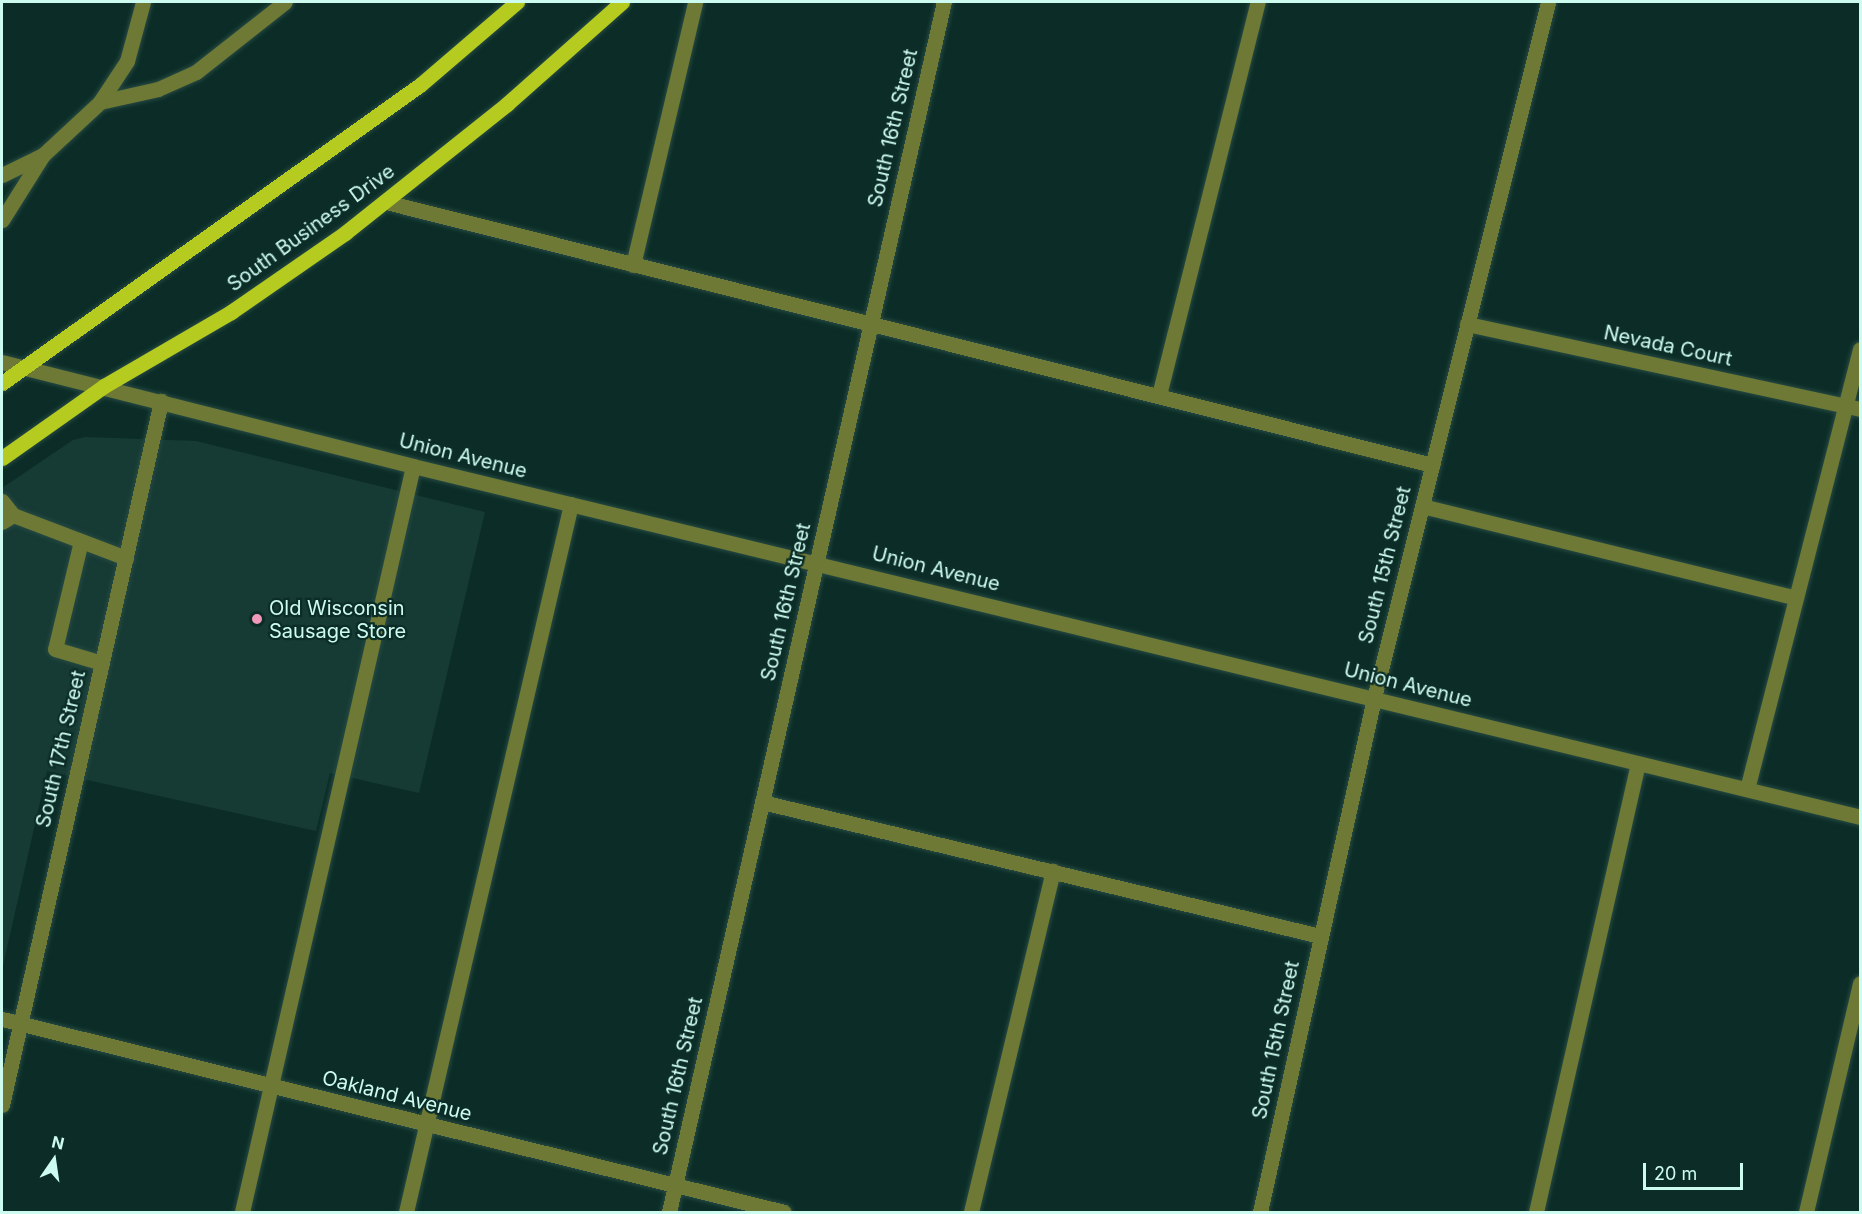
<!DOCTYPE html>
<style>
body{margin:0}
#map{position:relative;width:1862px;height:1214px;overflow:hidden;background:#0c2d27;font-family:Inter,sans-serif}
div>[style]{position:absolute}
.built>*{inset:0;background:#163b34}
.roads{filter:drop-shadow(0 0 2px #274a43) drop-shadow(0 0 2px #274a43)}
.minor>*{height:15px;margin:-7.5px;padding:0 7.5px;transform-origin:7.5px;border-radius:7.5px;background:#6d7934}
.major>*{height:15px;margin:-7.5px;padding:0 7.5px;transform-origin:7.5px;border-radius:7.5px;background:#b5cb1f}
.dots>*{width:16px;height:16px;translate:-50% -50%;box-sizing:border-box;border:3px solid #0c2d27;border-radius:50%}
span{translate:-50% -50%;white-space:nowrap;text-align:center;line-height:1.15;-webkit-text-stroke:4.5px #0c2d27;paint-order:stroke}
.street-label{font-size:20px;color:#cdfbef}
.poi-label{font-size:20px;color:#cdfbef}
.left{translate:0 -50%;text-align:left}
.frame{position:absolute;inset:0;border:3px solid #cdfbef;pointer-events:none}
.north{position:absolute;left:24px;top:1130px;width:60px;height:60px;-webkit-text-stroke:4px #0c2d27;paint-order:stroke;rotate:13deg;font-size:16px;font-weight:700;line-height:24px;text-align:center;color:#cdfbef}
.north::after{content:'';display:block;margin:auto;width:21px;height:27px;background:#cdfbef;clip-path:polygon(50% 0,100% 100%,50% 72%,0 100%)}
.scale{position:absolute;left:1643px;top:1163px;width:100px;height:27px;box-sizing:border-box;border:3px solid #cdfbef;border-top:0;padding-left:8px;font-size:18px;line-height:21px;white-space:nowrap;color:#cdfbef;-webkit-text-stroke:4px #0c2d27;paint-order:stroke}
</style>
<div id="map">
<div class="built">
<i style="clip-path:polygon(85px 437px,196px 441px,485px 512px,419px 793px,330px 773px,316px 831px,47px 771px,2px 970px,2px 488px,73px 440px)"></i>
</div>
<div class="roads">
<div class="minor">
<i style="left:100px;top:102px;width:59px;rotate:-12.6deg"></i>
<i style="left:158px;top:89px;width:42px;rotate:-24.1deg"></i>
<i style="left:196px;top:72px;width:113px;rotate:-38.2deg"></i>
<i style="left:2px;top:175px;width:46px;rotate:-26deg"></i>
<i style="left:43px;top:155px;width:78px;rotate:-42.9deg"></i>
<i style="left:100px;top:102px;width:49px;rotate:-56.6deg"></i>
<i style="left:127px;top:61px;width:61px;rotate:-74.8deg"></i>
<i style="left:386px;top:202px;width:1079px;rotate:14.11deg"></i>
<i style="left:2px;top:220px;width:77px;rotate:-57.8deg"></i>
<i style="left:633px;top:265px;width:270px;rotate:-76.7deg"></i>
<i style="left:1467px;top:324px;width:402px;rotate:12.2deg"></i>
<i style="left:2px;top:362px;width:424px;rotate:14.2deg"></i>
<i style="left:413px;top:466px;width:1489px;rotate:13.63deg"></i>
<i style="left:1159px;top:395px;width:405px;rotate:-75.9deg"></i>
<i style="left:2px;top:501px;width:18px;rotate:52deg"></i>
<i style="left:1422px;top:506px;width:385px;rotate:13.8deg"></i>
<i style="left:2px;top:522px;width:13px;rotate:-32deg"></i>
<i style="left:13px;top:515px;width:121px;rotate:20.8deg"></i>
<i style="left:81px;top:541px;width:111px;rotate:103.5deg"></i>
<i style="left:55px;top:649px;width:49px;rotate:16.6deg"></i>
<i style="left:1747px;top:789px;width:454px;rotate:-75.6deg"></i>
<i style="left:762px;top:802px;width:574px;rotate:13.5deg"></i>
<i style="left:2px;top:1019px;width:805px;rotate:13.86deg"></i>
<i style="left:2px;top:1105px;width:722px;rotate:-77.27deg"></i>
<i style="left:242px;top:1212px;width:765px;rotate:-77.09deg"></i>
<i style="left:406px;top:1212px;width:727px;rotate:-76.88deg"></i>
<i style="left:669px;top:1212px;width:1241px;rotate:-77.2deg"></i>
<i style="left:971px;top:1212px;width:351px;rotate:-76.5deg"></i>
<i style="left:1260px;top:1212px;width:526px;rotate:-77.49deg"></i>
<i style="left:1374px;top:698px;width:717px;rotate:-75.96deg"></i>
<i style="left:1536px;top:1212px;width:460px;rotate:-77.2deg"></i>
<i style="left:1806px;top:1212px;width:235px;rotate:-76.7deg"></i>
</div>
<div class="major">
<i style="left:2px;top:383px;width:513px;rotate:-35.49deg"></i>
<i style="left:420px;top:85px;width:128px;rotate:-40.6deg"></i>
<i style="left:2px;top:458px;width:125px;rotate:-35.2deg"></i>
<i style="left:104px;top:386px;width:147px;rotate:-30.2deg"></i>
<i style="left:231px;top:312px;width:139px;rotate:-34.7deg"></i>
<i style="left:345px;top:233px;width:207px;rotate:-38.5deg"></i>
<i style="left:507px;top:104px;width:154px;rotate:-41.6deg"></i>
</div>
</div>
<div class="dots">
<i style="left:257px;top:619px;background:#ef9ab8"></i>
</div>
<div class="street-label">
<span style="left:893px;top:128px;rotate:-77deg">South 16th Street</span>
<span style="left:311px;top:228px;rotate:-36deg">South Business Drive</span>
<span style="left:1668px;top:346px;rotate:12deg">Nevada Court</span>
<span style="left:463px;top:456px;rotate:14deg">Union Avenue</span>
<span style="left:1385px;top:565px;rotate:-76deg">South 15th Street</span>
<span style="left:936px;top:569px;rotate:14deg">Union Avenue</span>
<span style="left:786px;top:602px;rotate:-77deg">South 16th Street</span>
<span style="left:1408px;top:685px;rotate:14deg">Union Avenue</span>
<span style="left:61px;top:749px;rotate:-77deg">South 17th Street</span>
<span style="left:1276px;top:1040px;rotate:-78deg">South 15th Street</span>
<span style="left:678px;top:1076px;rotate:-77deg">South 16th Street</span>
<span style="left:397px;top:1096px;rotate:14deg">Oakland Avenue</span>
</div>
<div class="poi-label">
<span class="left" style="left:269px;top:620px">Old Wisconsin<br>Sausage Store</span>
</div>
<div class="frame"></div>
<div class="north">N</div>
<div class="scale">20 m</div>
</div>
